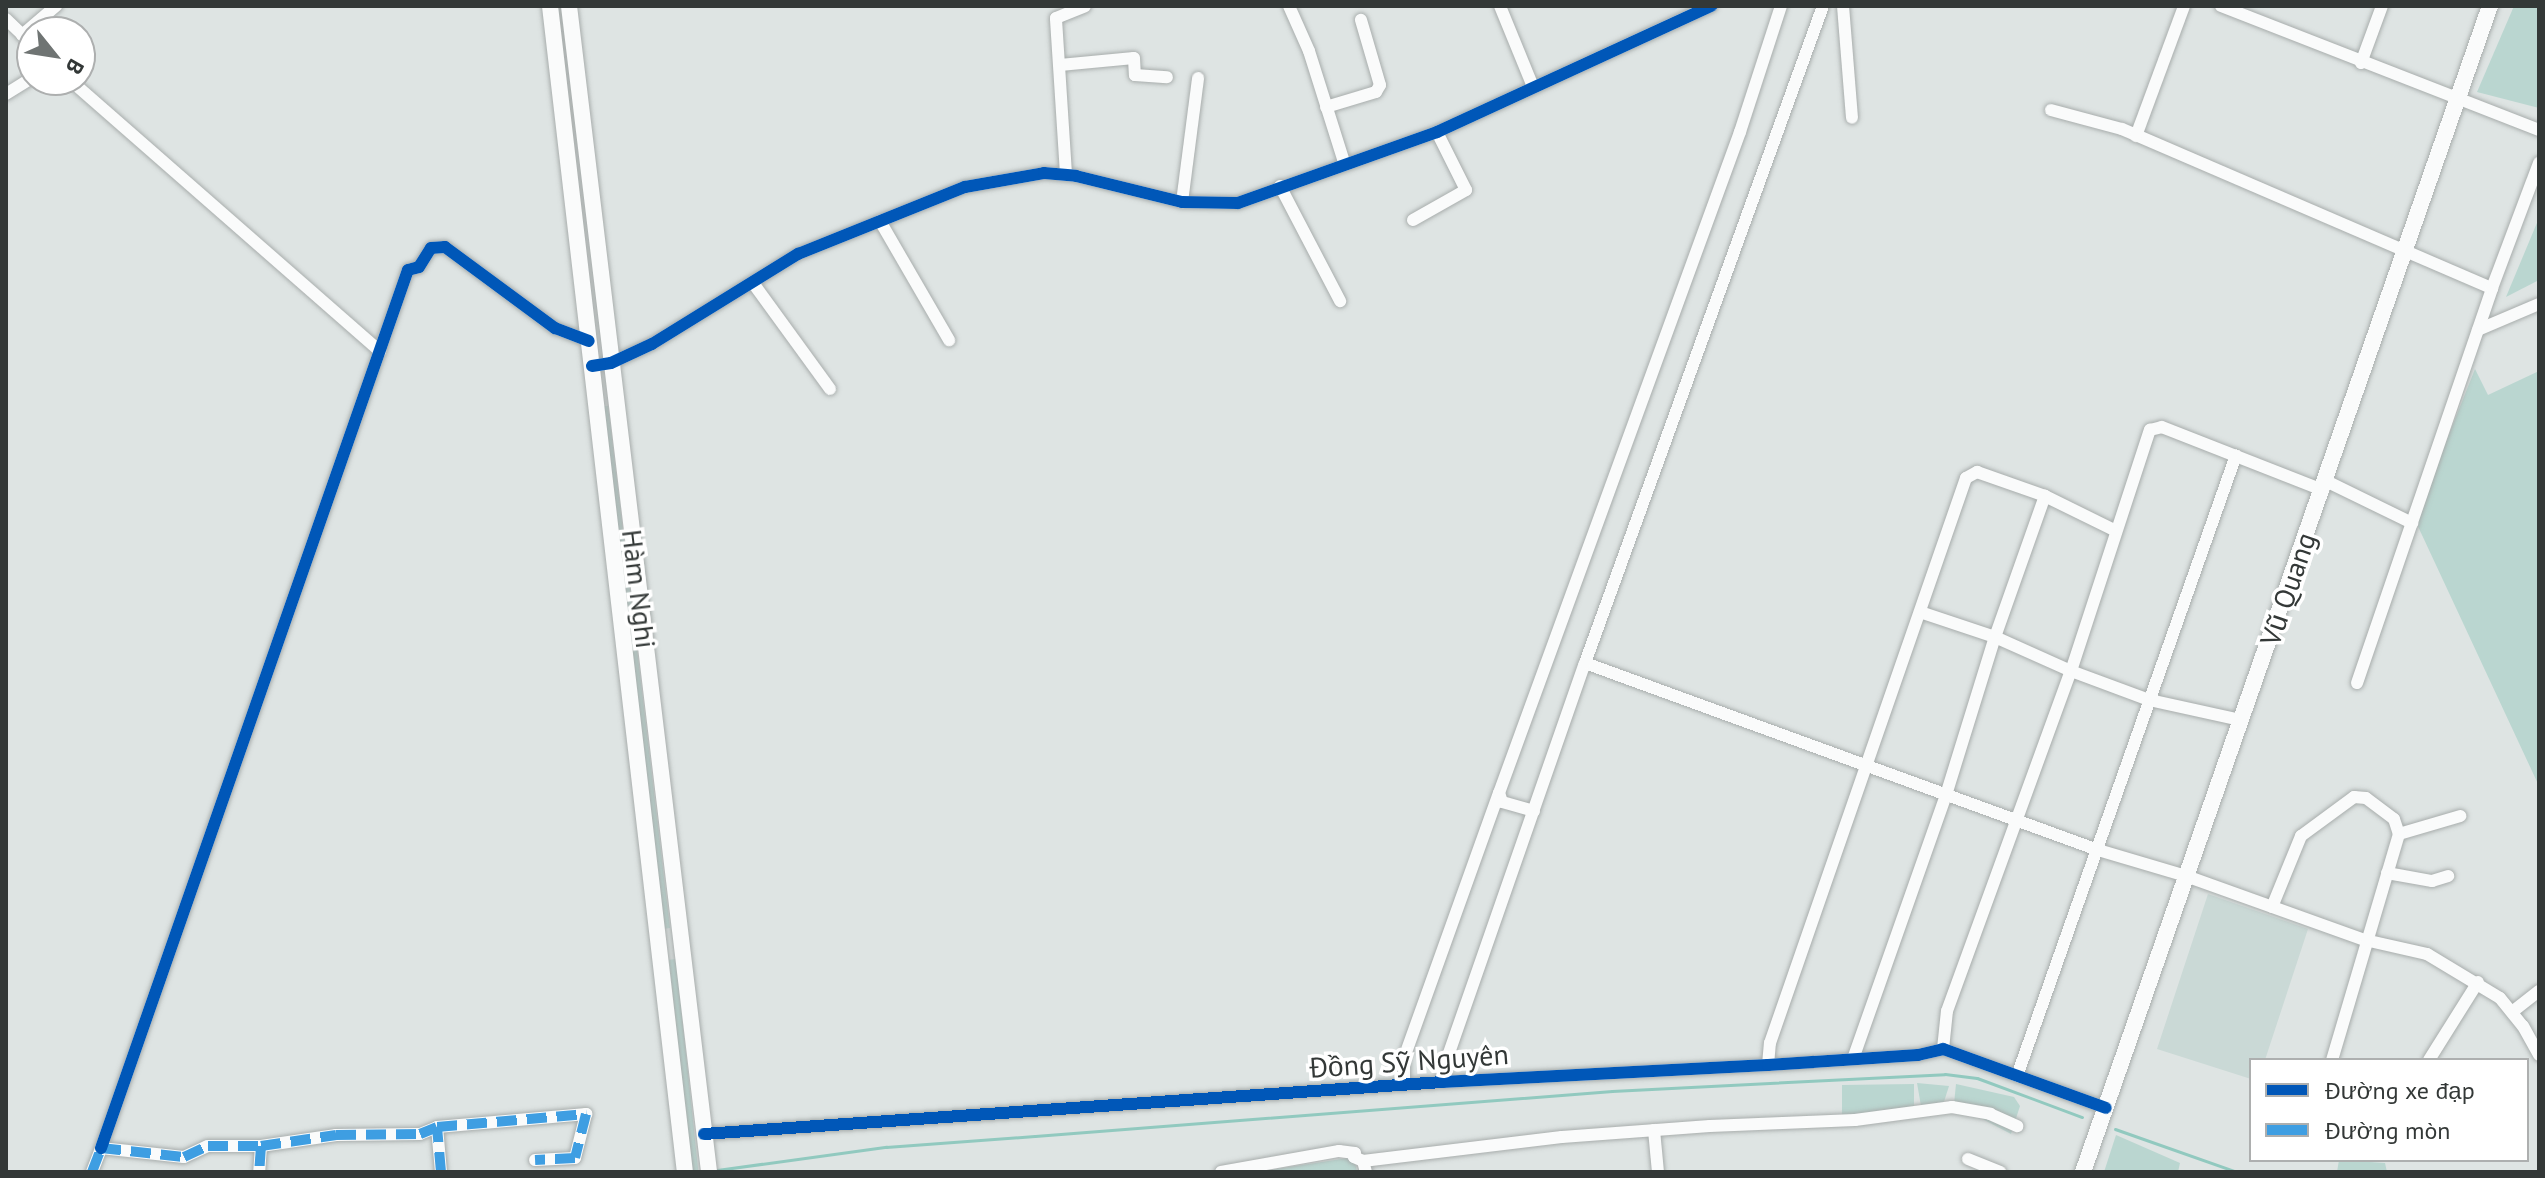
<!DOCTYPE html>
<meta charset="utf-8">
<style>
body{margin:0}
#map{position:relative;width:2545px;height:1178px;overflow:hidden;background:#dee4e3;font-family:"PT Sans",sans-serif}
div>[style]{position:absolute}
.built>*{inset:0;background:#cad9d6}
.green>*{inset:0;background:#bad6d0;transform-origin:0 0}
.stream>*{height:3px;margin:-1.5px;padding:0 1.5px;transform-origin:1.5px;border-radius:1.5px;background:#91c9bf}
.roads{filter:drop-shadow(0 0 2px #a8adac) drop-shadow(0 0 2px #a8adac)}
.street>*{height:12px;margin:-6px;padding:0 6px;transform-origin:6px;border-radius:6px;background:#fafbfb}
.secondary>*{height:16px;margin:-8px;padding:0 8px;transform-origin:8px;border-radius:8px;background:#fafbfb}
.quiet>*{height:10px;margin-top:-5px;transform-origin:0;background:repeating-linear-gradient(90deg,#3e9ee2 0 20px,transparent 0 30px)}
.cycleway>*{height:12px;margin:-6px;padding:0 6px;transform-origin:6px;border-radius:6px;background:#0057b8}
span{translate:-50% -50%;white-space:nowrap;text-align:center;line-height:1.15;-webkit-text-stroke:7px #fff;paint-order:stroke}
.street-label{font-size:28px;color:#333837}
.frame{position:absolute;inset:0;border:8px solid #333837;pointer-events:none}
.legend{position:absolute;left:2249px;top:1058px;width:280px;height:104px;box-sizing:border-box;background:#fff;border:2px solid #adafaf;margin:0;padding:10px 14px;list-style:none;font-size:24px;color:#333837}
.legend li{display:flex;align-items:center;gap:16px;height:40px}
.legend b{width:40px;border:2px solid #adafaf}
.north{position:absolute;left:16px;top:16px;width:80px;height:80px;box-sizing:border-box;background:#fff;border:2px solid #adafaf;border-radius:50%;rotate:120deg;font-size:22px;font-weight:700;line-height:32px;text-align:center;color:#333837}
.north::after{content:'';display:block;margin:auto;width:28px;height:36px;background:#6f7473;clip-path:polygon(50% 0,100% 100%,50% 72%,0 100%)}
</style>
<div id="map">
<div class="built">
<i style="clip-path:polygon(2208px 894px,2308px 929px,2265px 1060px,2251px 1060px,2251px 1079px,2157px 1049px)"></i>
</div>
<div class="green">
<i style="clip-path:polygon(2514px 6px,2539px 6px,2539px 108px,2477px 92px)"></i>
<i style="clip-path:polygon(2539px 218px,2539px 280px,2506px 297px)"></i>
<i style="clip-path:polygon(2475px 369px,2488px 395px,2539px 371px,2539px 786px,2415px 520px)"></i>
<i style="clip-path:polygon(602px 406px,608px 406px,670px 928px,663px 929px)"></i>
<i style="left:676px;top:959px;width:214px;height:7px;rotate:84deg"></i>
<i style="clip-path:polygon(1917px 1083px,1949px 1086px,1942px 1108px,1921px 1106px)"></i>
<i style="clip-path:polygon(1914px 1084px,1914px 1111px,1842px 1120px,1842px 1085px)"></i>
<i style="clip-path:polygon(1956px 1084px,2014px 1097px,2020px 1106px,2011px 1134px,1954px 1104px)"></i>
<i style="clip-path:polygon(2116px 1135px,2180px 1163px,2178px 1172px,2104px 1172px)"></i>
<i style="clip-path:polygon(1354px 1157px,1357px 1172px,1257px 1172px)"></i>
<i style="clip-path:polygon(2339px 1160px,2385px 1163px,2387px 1172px,2337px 1172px)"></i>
</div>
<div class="stream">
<i style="left:2115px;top:1129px;width:129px;rotate:19.4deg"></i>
<i style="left:717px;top:1170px;width:171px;rotate:-7.8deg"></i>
<i style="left:886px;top:1147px;width:149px;rotate:-4.2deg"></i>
<i style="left:1035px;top:1136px;width:579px;rotate:-4.46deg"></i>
<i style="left:1612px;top:1091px;width:333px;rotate:-2.9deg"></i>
<i style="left:1945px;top:1074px;width:32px;rotate:7deg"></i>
<i style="left:1977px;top:1078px;width:112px;rotate:20.4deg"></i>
<i style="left:693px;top:1172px;width:12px;rotate:-5deg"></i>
</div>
<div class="roads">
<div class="street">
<i style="left:1289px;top:6px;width:49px;rotate:66deg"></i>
<i style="left:1309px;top:51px;width:116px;rotate:72.5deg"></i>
<i style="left:1500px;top:6px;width:87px;rotate:67.8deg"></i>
<i style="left:1843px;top:6px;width:112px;rotate:85.4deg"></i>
<i style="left:2221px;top:6px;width:341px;rotate:21.3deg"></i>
<i style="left:6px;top:19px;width:36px;rotate:44deg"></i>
<i style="left:22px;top:35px;width:45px;rotate:-40.5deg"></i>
<i style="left:2361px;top:63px;width:61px;rotate:-69.8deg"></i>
<i style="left:1060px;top:65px;width:74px;rotate:-5.4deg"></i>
<i style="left:1134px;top:58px;width:17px;rotate:87deg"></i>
<i style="left:1135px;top:75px;width:32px;rotate:4deg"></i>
<i style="left:70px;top:80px;width:412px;rotate:41.2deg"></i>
<i style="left:6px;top:94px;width:31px;rotate:-32deg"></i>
<i style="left:1326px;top:107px;width:52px;rotate:-16.7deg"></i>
<i style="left:1376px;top:92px;width:8px;rotate:-60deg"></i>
<i style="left:1380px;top:85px;width:68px;rotate:-106.3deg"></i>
<i style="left:2051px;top:110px;width:73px;rotate:15deg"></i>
<i style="left:2122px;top:129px;width:403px;rotate:23.3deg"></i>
<i style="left:2136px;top:136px;width:139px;rotate:-69.7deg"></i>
<i style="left:1066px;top:174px;width:156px;rotate:-93.7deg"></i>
<i style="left:1056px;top:18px;width:31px;rotate:-22deg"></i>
<i style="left:1280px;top:186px;width:130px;rotate:62.4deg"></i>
<i style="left:1182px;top:202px;width:125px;rotate:-82.6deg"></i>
<i style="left:1413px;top:220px;width:61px;rotate:-29.5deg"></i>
<i style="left:1466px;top:190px;width:65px;rotate:-116.6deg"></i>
<i style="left:880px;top:221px;width:138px;rotate:59.9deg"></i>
<i style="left:753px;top:283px;width:131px;rotate:54deg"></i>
<i style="left:2478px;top:330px;width:66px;rotate:-23.1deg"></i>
<i style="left:592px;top:366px;width:19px;rotate:-9deg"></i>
<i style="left:611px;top:363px;width:45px;rotate:-24.9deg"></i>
<i style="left:652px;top:344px;width:172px;rotate:-31.7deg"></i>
<i style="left:798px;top:254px;width:180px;rotate:-21.9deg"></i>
<i style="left:965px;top:187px;width:80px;rotate:-10deg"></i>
<i style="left:1044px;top:173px;width:32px;rotate:5deg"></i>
<i style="left:1076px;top:176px;width:109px;rotate:13.8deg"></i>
<i style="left:1182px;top:202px;width:56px;rotate:1deg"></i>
<i style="left:1238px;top:203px;width:211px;rotate:-19.6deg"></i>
<i style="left:1437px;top:132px;width:302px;rotate:-24.7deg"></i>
<i style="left:2326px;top:481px;width:96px;rotate:26deg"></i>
<i style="left:1920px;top:612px;width:79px;rotate:18.4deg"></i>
<i style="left:1995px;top:637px;width:83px;rotate:24.1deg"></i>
<i style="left:2071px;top:671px;width:83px;rotate:20.4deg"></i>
<i style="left:2149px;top:700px;width:94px;rotate:12.3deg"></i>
<i style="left:1585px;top:663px;width:546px;rotate:20.03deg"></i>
<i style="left:2098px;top:850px;width:92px;rotate:16.5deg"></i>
<i style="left:2186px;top:876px;width:190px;rotate:19.7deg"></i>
<i style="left:2365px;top:940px;width:64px;rotate:12.7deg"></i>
<i style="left:2427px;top:954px;width:85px;rotate:31.1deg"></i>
<i style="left:2500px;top:998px;width:36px;rotate:51deg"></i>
<i style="left:2523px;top:1026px;width:33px;rotate:61deg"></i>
<i style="left:2357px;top:683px;width:417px;rotate:-71.1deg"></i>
<i style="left:2492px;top:288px;width:134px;rotate:-69.4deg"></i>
<i style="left:1534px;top:811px;width:33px;rotate:-164deg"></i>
<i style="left:1502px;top:802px;width:9px;rotate:-108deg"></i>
<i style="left:1499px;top:793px;width:704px;rotate:-69.97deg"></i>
<i style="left:1740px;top:132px;width:133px;rotate:-72deg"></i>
<i style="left:2399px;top:834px;width:64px;rotate:-16.4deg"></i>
<i style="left:2387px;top:873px;width:46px;rotate:10.1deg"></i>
<i style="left:2432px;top:881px;width:17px;rotate:-17deg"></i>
<i style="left:2272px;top:907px;width:77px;rotate:-67.8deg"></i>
<i style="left:2301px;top:836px;width:66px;rotate:-36.3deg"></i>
<i style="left:2354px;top:797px;width:12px;rotate:5deg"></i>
<i style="left:2366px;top:798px;width:35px;rotate:37deg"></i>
<i style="left:2394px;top:819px;width:16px;rotate:72deg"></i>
<i style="left:2399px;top:834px;width:236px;rotate:106.5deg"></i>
<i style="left:2512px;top:1012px;width:34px;rotate:-38deg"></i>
<i style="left:1943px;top:1049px;width:38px;rotate:-84deg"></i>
<i style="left:1947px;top:1011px;width:362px;rotate:-70deg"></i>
<i style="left:2071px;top:671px;width:254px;rotate:-71.9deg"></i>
<i style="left:2150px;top:430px;width:12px;rotate:-14deg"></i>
<i style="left:2162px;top:427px;width:173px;rotate:21.4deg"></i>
<i style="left:1853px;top:1059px;width:280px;rotate:-70.6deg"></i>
<i style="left:1946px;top:795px;width:165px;rotate:-72.8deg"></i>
<i style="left:1995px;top:637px;width:150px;rotate:-70.5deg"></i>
<i style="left:2429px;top:1060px;width:92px;rotate:-57.9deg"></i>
<i style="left:1768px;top:1065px;width:22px;rotate:-85deg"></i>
<i style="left:1770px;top:1043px;width:598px;rotate:-70.87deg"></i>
<i style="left:1966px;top:478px;width:13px;rotate:-29deg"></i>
<i style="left:1977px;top:472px;width:72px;rotate:19.4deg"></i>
<i style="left:2045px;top:496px;width:79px;rotate:26.2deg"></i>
<i style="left:2017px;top:1076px;width:658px;rotate:-70.57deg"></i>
<i style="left:1442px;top:1082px;width:30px;rotate:-76deg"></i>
<i style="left:1449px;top:1053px;width:413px;rotate:-70.8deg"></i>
<i style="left:1585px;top:663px;width:699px;rotate:-70.09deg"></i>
<i style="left:1404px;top:1085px;width:27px;rotate:-90deg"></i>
<i style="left:1404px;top:1058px;width:282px;rotate:-70.3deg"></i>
<i style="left:1654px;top:1130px;width:42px;rotate:84.6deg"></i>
<i style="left:704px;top:1134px;width:740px;rotate:-4.03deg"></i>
<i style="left:1442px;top:1082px;width:326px;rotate:-3deg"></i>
<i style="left:1768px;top:1065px;width:150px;rotate:-3.8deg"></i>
<i style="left:1918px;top:1055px;width:26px;rotate:-13deg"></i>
<i style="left:1943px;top:1049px;width:173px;rotate:19.9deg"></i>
<i style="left:261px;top:1146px;width:76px;rotate:-8.3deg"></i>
<i style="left:336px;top:1135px;width:84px;rotate:-0.7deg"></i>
<i style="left:420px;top:1134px;width:18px;rotate:-22deg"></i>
<i style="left:101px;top:1148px;width:930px;rotate:-70.73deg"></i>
<i style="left:408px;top:270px;width:11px;rotate:-15deg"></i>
<i style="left:419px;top:267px;width:22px;rotate:-58deg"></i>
<i style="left:431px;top:248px;width:14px;rotate:-4deg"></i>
<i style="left:445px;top:247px;width:137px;rotate:36.4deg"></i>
<i style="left:555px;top:328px;width:36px;rotate:21deg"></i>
<i style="left:1968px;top:1159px;width:35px;rotate:22deg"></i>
<i style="left:1363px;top:1161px;width:200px;rotate:-6.9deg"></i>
<i style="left:1562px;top:1137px;width:148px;rotate:-4.3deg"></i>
<i style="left:1710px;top:1126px;width:145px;rotate:-2.4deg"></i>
<i style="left:1855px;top:1120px;width:98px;rotate:-7.6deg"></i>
<i style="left:1952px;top:1107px;width:39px;rotate:10deg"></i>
<i style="left:1990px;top:1114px;width:30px;rotate:24deg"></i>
<i style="left:92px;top:1172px;width:26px;rotate:-69deg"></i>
<i style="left:101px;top:1148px;width:83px;rotate:6.2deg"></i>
<i style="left:184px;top:1157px;width:26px;rotate:-25deg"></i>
<i style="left:208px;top:1146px;width:53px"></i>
<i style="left:261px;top:1146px;width:26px;rotate:94deg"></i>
<i style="left:441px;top:1172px;width:45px;rotate:-95.1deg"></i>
<i style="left:437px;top:1127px;width:150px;rotate:-5deg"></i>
<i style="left:586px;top:1114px;width:45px;rotate:104deg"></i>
<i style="left:575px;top:1158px;width:40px;rotate:177.1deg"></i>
<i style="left:1221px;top:1172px;width:120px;rotate:-10.1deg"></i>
<i style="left:1339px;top:1151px;width:16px;rotate:7deg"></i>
<i style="left:1355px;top:1153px;width:4px;rotate:104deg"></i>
<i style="left:1354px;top:1157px;width:10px;rotate:24deg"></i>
<i style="left:1363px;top:1161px;width:11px;rotate:75deg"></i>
</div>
<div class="secondary">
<i style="left:550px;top:6px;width:1174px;rotate:83.4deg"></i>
<i style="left:569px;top:6px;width:1174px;rotate:83.15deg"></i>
<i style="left:2083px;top:1172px;width:1235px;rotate:-70.76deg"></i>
</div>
</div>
<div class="quiet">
<i style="left:261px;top:1146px;width:76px;rotate:-8.3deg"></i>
<i style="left:336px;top:1135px;width:84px;rotate:-0.7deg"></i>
<i style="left:420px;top:1134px;width:18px;rotate:-22deg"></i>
<i style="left:92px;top:1172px;width:26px;rotate:-69deg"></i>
<i style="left:101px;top:1148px;width:83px;rotate:6.2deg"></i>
<i style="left:184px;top:1157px;width:26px;rotate:-25deg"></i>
<i style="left:208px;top:1146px;width:53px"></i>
<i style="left:261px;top:1146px;width:26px;rotate:94deg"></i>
<i style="left:441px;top:1172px;width:45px;rotate:-95.1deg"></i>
<i style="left:437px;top:1127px;width:150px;rotate:-5deg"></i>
<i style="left:586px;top:1114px;width:45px;rotate:104deg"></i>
<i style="left:575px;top:1158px;width:40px;rotate:177.1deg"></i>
</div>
<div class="cycleway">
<i style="left:592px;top:366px;width:19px;rotate:-9deg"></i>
<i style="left:611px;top:363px;width:45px;rotate:-24.9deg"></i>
<i style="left:652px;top:344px;width:172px;rotate:-31.7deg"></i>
<i style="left:798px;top:254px;width:180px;rotate:-21.9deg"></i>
<i style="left:965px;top:187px;width:80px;rotate:-10deg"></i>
<i style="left:1044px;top:173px;width:32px;rotate:5deg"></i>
<i style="left:1076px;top:176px;width:109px;rotate:13.8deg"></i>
<i style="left:1182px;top:202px;width:56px;rotate:1deg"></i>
<i style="left:1238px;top:203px;width:211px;rotate:-19.6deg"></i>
<i style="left:1437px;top:132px;width:302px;rotate:-24.7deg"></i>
<i style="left:704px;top:1134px;width:740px;rotate:-4.03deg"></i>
<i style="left:1442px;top:1082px;width:326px;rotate:-3deg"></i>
<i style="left:1768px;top:1065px;width:150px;rotate:-3.8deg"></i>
<i style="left:1918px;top:1055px;width:26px;rotate:-13deg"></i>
<i style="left:1943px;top:1049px;width:173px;rotate:19.9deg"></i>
<i style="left:101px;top:1148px;width:930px;rotate:-70.73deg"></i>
<i style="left:408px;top:270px;width:11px;rotate:-15deg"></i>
<i style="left:419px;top:267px;width:22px;rotate:-58deg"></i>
<i style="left:431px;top:248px;width:14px;rotate:-4deg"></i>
<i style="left:445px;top:247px;width:137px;rotate:36.4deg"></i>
<i style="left:555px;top:328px;width:36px;rotate:21deg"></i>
</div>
<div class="street-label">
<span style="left:639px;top:589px;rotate:83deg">Hàm Nghi</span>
<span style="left:2288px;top:589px;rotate:-71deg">Vũ Quang</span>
<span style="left:1409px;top:1061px;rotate:-4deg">Đồng Sỹ Nguyên</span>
</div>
<div class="frame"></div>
<ul class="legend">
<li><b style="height:10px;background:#0057b8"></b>Đường xe đạp</li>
<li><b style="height:10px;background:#3e9ee2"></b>Đường mòn</li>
</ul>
<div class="north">B</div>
</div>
